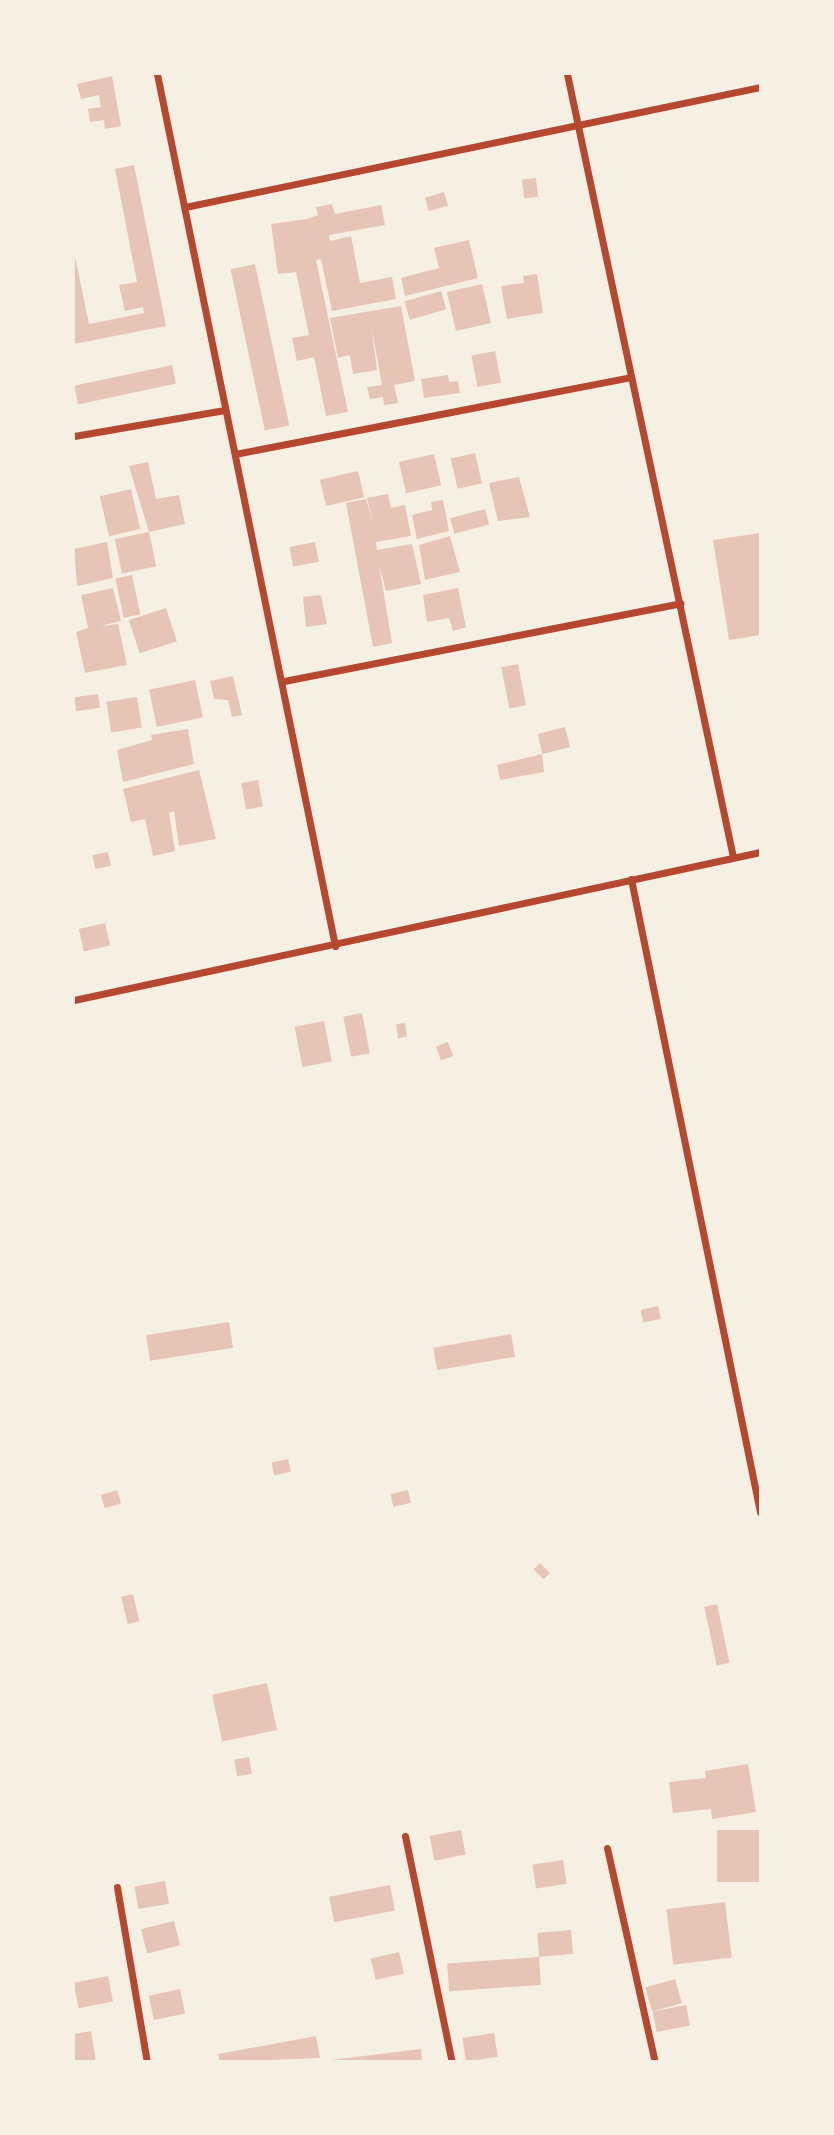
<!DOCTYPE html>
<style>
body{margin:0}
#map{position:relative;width:834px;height:2135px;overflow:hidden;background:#f6efe4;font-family:"Exo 2",sans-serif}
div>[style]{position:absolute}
.building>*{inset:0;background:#e6c5b7;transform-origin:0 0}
.minor>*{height:7px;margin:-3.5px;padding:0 3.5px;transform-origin:3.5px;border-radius:3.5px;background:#b5482f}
span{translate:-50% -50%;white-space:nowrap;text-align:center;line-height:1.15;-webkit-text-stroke:6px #f6efe4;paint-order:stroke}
.frame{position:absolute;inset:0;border:75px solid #f6efe4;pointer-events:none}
</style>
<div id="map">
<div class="building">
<i style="clip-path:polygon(112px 76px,121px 126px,105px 129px,104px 120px,90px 122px,88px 109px,101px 107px,99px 95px,81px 99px,77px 84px)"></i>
<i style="clip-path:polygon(134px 165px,166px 326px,74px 344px,74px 252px,89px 324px,144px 313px,143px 307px,125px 311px,119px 285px,137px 282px,115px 169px)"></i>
<i style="left:536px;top:178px;width:19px;height:14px;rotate:84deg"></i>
<i style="left:444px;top:192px;width:14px;height:20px;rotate:73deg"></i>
<i style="clip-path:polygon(332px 204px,335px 214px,381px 205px,385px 225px,329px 235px,330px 241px,351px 236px,360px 283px,392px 277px,396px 299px,332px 311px,321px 259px,316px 260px,348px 412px,326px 416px,314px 357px,297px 361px,292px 338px,309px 335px,296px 272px,278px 274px,271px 224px,307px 219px,318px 215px,316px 207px)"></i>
<i style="clip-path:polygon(469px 240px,478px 278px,405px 296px,401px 278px,439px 268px,434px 248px)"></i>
<i style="left:255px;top:264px;width:165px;height:25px;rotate:78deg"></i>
<i style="clip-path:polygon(537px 274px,543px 313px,507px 319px,501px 286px,524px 283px,523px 276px)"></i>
<i style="left:482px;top:284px;width:40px;height:36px;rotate:77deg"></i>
<i style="left:441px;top:291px;width:19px;height:38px;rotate:74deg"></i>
<i style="clip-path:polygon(401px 306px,415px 381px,394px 385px,398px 403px,384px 405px,383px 397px,370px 399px,367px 387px,382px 385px,372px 330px,377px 370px,353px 374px,350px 355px,338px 358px,330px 318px)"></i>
<i style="left:495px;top:351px;width:32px;height:24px;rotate:79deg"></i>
<i style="left:172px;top:365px;width:19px;height:100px;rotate:78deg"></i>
<i style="clip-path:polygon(448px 375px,449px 382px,458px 381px,460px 393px,424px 398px,421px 379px)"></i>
<i style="left:475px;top:453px;width:31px;height:25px;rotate:77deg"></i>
<i style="left:434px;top:454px;width:32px;height:36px;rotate:77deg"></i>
<i style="clip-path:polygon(148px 462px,156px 499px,179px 495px,185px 524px,149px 532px,129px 466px)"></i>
<i style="left:358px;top:471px;width:27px;height:39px;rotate:77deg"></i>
<i style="clip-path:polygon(519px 477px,530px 517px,498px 521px,489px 483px)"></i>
<i style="left:131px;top:489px;width:41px;height:32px;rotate:77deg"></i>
<i style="clip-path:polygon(388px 494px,391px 508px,405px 505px,411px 536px,376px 542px,377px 550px,412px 544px,421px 584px,386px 591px,379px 565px,392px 643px,373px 647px,346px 503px,366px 499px,372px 521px,367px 498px)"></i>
<i style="clip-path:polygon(443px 500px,449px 531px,417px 539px,412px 515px,432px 510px,431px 502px)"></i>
<i style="left:485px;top:509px;width:16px;height:36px;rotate:75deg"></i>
<i style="left:149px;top:532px;width:35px;height:35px;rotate:78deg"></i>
<i style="clip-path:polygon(760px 533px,760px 635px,729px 640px,713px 540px)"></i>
<i style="clip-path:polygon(450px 536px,460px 572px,425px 580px,419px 545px)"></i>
<i style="clip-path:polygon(107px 542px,113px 578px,77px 586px,74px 549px)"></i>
<i style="left:315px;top:542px;width:20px;height:26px;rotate:79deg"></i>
<i style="left:132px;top:575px;width:40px;height:17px;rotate:78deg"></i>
<i style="clip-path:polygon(113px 588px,121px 621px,100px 626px,118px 624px,127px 665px,85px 673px,76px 632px,88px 628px,81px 595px)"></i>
<i style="clip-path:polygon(458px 588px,466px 627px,453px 631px,449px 618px,427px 622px,423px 595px)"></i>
<i style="clip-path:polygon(321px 595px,327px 624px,306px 627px,303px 597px)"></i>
<i style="left:166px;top:608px;width:35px;height:39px;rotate:72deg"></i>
<i style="left:518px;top:664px;width:42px;height:17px;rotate:79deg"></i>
<i style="clip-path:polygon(233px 676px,242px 715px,232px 717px,228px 700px,214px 699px,210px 681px)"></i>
<i style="left:195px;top:680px;width:38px;height:47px;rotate:78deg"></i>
<i style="left:98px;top:694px;width:14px;height:24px;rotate:82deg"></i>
<i style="left:137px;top:697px;width:31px;height:31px;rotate:81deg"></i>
<i style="clip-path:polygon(565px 727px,570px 747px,542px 754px,544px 772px,500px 780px,497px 765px,542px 754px,538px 734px)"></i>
<i style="clip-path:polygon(188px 729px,194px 764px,123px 782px,117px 750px,152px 740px,151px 735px)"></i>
<i style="clip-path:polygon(199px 770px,216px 839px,179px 846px,174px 811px,169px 813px,175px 851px,153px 856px,145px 819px,131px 822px,123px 789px)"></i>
<i style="left:258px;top:780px;width:27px;height:17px;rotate:80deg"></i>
<i style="left:108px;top:852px;width:14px;height:16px;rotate:78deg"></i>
<i style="left:105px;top:923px;width:23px;height:27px;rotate:77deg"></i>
<i style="left:362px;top:1013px;width:41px;height:19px;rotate:79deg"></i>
<i style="left:324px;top:1021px;width:41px;height:30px;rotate:79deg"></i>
<i style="left:405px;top:1023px;width:14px;height:9px;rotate:82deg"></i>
<i style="left:448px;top:1042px;width:15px;height:13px;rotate:70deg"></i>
<i style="left:658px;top:1306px;width:13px;height:18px;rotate:77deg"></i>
<i style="left:229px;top:1322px;width:26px;height:84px;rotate:81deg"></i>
<i style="left:511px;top:1334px;width:23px;height:79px;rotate:80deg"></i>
<i style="left:288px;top:1459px;width:13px;height:17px;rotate:77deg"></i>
<i style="left:117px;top:1490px;width:14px;height:17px;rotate:73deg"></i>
<i style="left:408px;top:1490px;width:13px;height:18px;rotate:77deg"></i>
<i style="left:540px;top:1563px;width:14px;height:9px;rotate:45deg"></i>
<i style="left:133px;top:1594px;width:28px;height:12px;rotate:77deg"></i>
<i style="left:717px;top:1604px;width:60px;height:13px;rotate:78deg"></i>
<i style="left:267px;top:1683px;width:48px;height:56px;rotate:78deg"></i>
<i style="left:249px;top:1757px;width:17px;height:15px;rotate:80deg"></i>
<i style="clip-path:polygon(748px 1764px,756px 1812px,712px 1819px,711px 1809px,673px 1813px,669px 1782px,706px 1778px,705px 1771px)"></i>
<i style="left:461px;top:1830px;width:25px;height:32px;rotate:79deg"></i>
<i style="left:760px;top:1830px;width:52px;height:43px;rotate:90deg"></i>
<i style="left:563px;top:1860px;width:24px;height:31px;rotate:81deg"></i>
<i style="left:165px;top:1881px;width:23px;height:31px;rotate:80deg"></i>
<i style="left:390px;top:1885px;width:26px;height:62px;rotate:79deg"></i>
<i style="left:725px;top:1902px;width:56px;height:59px;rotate:83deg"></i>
<i style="left:174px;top:1921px;width:25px;height:34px;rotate:76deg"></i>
<i style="left:571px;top:1930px;width:24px;height:34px;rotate:85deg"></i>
<i style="left:399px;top:1952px;width:22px;height:29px;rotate:77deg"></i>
<i style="left:539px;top:1957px;width:28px;height:92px;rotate:86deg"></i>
<i style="left:108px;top:1976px;width:26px;height:35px;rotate:79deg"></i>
<i style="left:675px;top:1979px;width:25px;height:31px;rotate:74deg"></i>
<i style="left:180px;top:1989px;width:25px;height:32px;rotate:78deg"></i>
<i style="left:686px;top:2005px;width:21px;height:34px;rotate:79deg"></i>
<i style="clip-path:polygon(91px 2031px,96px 2062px,74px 2062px,74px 2034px)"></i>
<i style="left:494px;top:2033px;width:24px;height:32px;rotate:81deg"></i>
<i style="clip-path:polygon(316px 2036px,320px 2058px,220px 2062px,218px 2054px)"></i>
<i style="clip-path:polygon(421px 2049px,422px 2062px,331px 2062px,331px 2060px)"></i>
</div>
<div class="minor">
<i style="left:157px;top:74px;width:890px;rotate:78.46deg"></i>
<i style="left:567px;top:74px;width:800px;rotate:78.03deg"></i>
<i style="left:185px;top:207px;width:587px;rotate:-11.79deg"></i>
<i style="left:74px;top:436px;width:153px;rotate:-9.8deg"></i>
<i style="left:235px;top:454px;width:403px;rotate:-11deg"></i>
<i style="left:284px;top:681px;width:404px;rotate:-11.1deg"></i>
<i style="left:631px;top:879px;width:646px;rotate:78.48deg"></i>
<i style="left:74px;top:1000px;width:702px;rotate:-12.17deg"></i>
<i style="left:405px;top:1836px;width:231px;rotate:78.3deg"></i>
<i style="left:607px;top:1848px;width:219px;rotate:77.4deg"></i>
<i style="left:117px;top:1887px;width:178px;rotate:80.3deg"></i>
</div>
<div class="frame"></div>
</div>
